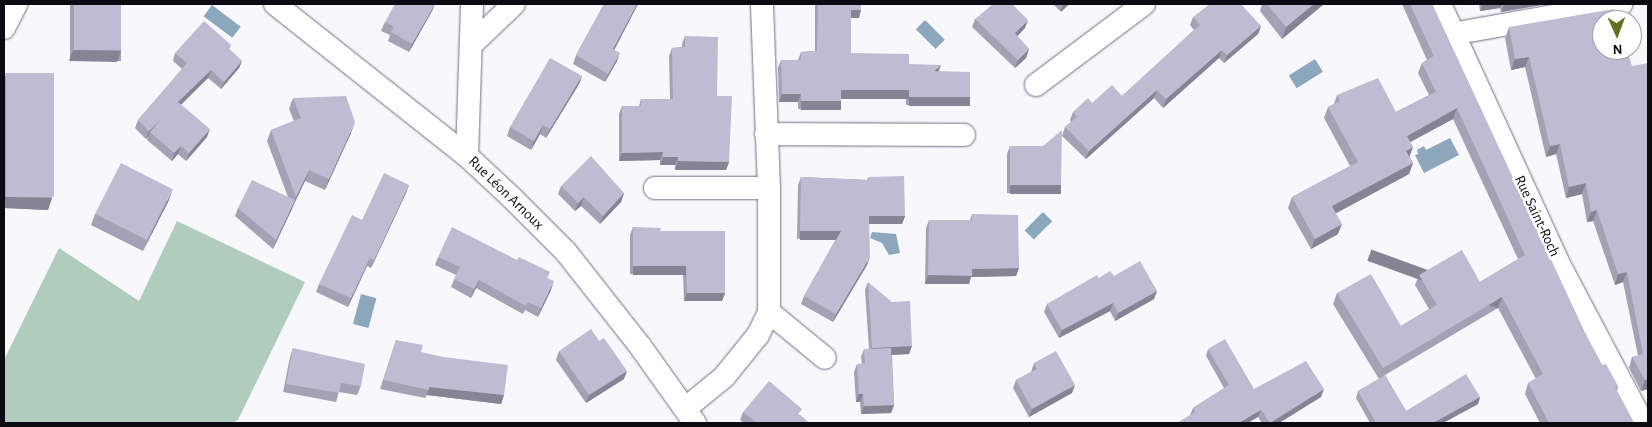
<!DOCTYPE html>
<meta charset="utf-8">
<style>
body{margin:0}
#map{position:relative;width:1652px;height:427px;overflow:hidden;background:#f8f7fc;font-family:"Alegreya Sans",sans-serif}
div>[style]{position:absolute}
.green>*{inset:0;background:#b0cdbc}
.water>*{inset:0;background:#8ca7bc;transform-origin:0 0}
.roads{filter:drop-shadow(0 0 1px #716e84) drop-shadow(0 0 1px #716e84)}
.minor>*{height:22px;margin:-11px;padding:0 11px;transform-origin:11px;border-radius:11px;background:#fff}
.wall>*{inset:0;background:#a4a1b5;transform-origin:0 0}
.shaded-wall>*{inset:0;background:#868394;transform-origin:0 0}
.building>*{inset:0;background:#bfbbd3;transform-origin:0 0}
span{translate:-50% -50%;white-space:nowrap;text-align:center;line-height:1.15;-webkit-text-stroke:5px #fff;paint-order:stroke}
.street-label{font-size:15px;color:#0c0a12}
.frame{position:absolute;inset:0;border:5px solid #0c0a12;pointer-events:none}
.north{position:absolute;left:1592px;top:10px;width:50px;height:50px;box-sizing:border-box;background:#fff;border:1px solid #9e9da0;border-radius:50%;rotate:178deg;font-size:14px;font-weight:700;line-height:20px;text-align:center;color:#0c0a12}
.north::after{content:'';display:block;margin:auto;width:18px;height:22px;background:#61711e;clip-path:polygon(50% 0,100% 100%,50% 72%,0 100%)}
</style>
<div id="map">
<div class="green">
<i style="clip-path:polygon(177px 221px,305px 282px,238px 420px,231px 423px,4px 423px,4px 360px,59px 248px,139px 301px)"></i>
</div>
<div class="water">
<i style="left:212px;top:5px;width:36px;height:14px;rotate:37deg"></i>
<i style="left:925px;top:20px;width:28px;height:13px;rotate:45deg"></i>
<i style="left:1315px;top:59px;width:15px;height:31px;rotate:58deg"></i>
<i style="clip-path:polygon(1450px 138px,1459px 155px,1424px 173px,1415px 155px,1418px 154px,1417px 150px,1424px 146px,1426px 150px)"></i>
<i style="left:1043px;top:212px;width:13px;height:26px;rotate:45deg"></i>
<i style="clip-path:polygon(872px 232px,896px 234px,900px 253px,889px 255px,882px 243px,870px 238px)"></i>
<i style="left:361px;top:294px;width:16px;height:31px;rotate:15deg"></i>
</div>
<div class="roads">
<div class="minor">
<i style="left:275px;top:4px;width:245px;rotate:38.4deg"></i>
<i style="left:467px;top:156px;width:62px;rotate:43deg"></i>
<i style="left:512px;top:198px;width:76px;rotate:45deg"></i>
<i style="left:566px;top:252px;width:120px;rotate:51.8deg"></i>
<i style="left:640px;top:346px;width:95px;rotate:54.5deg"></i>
<i style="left:1440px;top:4px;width:286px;rotate:65.4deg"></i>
<i style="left:1559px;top:264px;width:180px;rotate:62.2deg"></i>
<i style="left:4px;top:28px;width:27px;rotate:-63deg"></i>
<i style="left:1452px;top:34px;width:172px;rotate:-10.1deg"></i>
<i style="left:471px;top:45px;width:59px;rotate:-43.6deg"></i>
<i style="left:1036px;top:85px;width:135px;rotate:-36.9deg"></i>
<i style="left:766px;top:134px;width:198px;rotate:0.3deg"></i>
<i style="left:467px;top:156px;width:152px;rotate:-88.1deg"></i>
<i style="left:655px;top:188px;width:114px"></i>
<i style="left:769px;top:312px;width:72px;rotate:39.4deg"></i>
<i style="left:686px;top:408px;width:49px;rotate:-39.2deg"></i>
<i style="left:724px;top:377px;width:54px;rotate:-51deg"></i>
<i style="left:758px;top:335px;width:25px;rotate:-64deg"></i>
<i style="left:769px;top:312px;width:124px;rotate:-90deg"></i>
<i style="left:769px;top:188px;width:184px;rotate:-92.2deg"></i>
</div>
</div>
<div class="wall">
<i style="left:70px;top:4px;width:51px;height:57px"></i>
<i style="clip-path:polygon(435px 4px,432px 11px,409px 52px,388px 41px,390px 35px,381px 31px,385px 22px)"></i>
<i style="clip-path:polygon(604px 4px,638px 4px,614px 50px,617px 61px,605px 82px,573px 64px,576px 55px)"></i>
<i style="clip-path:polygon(815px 4px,861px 4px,859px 18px,851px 18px,851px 53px,909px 64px,939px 71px,970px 97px,967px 105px,906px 105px,906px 98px,841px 98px,838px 109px,798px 109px,798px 102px,779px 102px,778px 68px,781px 60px,798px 60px,801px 52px,815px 51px)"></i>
<i style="clip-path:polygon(1053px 4px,1069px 4px,1061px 12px)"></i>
<i style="clip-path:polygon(1262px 4px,1324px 4px,1282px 39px,1260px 11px)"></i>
<i style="clip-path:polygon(1402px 4px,1432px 4px,1584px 331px,1602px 365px,1618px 386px,1617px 391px,1634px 423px,1540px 423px,1525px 394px,1528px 383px,1536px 379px,1498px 308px,1385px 375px,1406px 411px,1480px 397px,1478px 404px,1443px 423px,1370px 423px,1356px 398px,1358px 391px,1379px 379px,1333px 304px,1337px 293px,1401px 326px,1429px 309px,1415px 285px,1419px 275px,1480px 282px,1518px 259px,1453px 119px,1410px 142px,1413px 147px,1409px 156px,1413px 163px,1409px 174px,1336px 213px,1338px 234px,1311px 249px,1288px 208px,1292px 197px,1350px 166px,1324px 118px,1328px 107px,1334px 104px,1337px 95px,1396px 112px,1429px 95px,1418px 73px,1422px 63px,1427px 60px)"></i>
<i style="clip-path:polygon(1479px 4px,1547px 4px,1501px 12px,1500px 8px,1480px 11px)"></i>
<i style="clip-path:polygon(1193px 17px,1261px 26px,1258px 34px,1224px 63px,1219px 58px,1163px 108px,1154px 98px,1086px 159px,1062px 136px,1065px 127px,1071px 122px,1070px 120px,1073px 112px,1092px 103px,1122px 96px,1194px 30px,1190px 25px)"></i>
<i style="clip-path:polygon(975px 19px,1025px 28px,1017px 36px,1029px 49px,1026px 58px,1015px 68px,972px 27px)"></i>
<i style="clip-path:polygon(1509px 27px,1632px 66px,1648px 389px,1641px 391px,1629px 368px,1632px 357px,1638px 356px,1623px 282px,1615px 285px,1593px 221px,1587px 222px,1582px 194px,1566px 198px,1556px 154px,1546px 157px,1525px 67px,1511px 70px,1505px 38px)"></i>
<i style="clip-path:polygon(685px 36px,717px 96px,729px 162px,726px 170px,675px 170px,675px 165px,660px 165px,660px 160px,619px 161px,619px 114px,622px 106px,639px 106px,641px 99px,670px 99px,669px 56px,672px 48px,682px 47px,682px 44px)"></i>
<i style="clip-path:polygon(231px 45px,229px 49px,242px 61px,239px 68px,221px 89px,208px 78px,181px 105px,207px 137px,186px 161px,178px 154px,172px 161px,147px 140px,148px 137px,146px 139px,135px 128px,138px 120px,182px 69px,173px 61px,175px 53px)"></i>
<i style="clip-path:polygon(6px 73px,52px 198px,48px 210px,4px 208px,4px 80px)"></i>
<i style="clip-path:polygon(582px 76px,579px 84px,546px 138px,540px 134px,531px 150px,507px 136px,510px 127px)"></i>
<i style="clip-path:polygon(293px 98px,351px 133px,325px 190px,305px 181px,273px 249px,235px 216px,238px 208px,288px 197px,267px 141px,271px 130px,294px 121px,289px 109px)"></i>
<i style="clip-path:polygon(1010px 146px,1061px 185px,1058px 193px,1007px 193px,1007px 154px)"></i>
<i style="clip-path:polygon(801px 177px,867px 180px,869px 177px,905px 216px,902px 224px,869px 224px,867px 265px,833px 322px,801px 304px,804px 296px,836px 239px,797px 239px,798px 185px)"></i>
<i style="clip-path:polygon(409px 185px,406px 193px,371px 268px,367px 266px,348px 307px,316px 292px,319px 284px,362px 220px)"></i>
<i style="clip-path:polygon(561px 186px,624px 193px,621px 202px,600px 224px,581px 206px,575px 211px,558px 194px)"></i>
<i style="clip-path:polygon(169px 200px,143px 251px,91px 225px,95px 214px)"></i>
<i style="clip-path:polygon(972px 214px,1019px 268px,1016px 276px,971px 277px,969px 284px,925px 284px,926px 228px,929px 220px,970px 220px)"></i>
<i style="clip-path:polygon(633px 227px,660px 231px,725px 293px,722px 301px,684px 301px,683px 274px,630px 274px,630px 235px)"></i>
<i style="clip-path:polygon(438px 257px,548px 278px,551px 290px,538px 317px,525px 310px,523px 314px,476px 288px,471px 298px,451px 287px,456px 275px,435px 265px)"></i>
<i style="clip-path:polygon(1114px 276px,1157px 291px,1154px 299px,1115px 321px,1110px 311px,1059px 338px,1044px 312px,1047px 304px,1099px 278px)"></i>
<i style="clip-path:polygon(868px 282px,912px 346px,909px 354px,892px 355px,894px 405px,891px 413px,861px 414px,860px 402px,856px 402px,854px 372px,857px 364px,862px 364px,861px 357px,864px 349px,869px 349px,865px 290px)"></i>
<i style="clip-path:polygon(396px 340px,421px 352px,504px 395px,501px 404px,427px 395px,425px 398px,380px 389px)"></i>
<i style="clip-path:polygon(599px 341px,624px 379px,586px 403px,556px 360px,559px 351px)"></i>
<i style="clip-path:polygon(293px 348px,361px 386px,357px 395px,339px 392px,336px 402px,283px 392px,290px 357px)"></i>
<i style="clip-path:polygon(1208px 349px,1254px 389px,1321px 397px,1279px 423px,1262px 423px,1258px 417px,1190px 415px,1193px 408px,1224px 388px,1206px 356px)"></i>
<i style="clip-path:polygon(1034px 363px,1072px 393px,1029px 417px,1013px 388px,1016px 380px,1031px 372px)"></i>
<i style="clip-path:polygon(743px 412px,800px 415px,809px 423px,744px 423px,740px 420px)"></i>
</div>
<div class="shaded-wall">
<i style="clip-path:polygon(435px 4px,432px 11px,409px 52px,412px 44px)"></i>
<i style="clip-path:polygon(637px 4px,638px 4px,610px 58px,613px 49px)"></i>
<i style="clip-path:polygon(1063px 4px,1069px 4px,1061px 12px)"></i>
<i style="clip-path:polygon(1314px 4px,1324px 4px,1282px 39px,1286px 27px)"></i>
<i style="clip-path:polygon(1483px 4px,1502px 4px,1500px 8px,1480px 11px)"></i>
<i style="clip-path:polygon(1504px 4px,1547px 4px,1501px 12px)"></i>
<i style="clip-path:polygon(851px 10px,861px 10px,859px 18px,848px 18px)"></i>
<i style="clip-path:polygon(1028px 20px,1025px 28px,1012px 42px,1015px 33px)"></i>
<i style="clip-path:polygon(1261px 26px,1258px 34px,1224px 63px,1227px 55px)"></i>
<i style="clip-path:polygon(1029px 49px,1026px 58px,1015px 68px,1018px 60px)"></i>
<i style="clip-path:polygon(73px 50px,121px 51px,117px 62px,69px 61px)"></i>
<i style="clip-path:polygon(1222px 50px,1219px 58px,1163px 108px,1166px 99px)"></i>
<i style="clip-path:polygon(620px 53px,617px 61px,605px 82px,608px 74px)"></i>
<i style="clip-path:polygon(1529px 57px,1525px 67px,1511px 70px,1515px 59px)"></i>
<i style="clip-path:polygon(242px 61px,239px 68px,221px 89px,224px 82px)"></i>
<i style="clip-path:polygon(941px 65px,938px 73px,934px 71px)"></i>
<i style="clip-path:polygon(211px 70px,208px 78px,175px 110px,178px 102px)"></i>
<i style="clip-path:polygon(582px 76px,579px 84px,546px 138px,550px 129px)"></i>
<i style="left:841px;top:90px;width:68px;height:9px"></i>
<i style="clip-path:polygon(1157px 90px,1154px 98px,1086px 159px,1089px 151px)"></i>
<i style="clip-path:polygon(782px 94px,801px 94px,798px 102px,779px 102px)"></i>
<i style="left:909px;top:97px;width:61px;height:9px"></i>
<i style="left:801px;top:101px;width:40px;height:9px"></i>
<i style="clip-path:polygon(1457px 108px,1453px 119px,1403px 146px,1407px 136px)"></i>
<i style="clip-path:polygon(163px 117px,150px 132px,148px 137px,146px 139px,149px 131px)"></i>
<i style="clip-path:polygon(355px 122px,351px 133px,325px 190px,329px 179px)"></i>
<i style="clip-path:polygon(543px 125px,540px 134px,531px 150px,534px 141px)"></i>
<i style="clip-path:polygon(210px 129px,207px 137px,186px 161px,189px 153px)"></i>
<i style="clip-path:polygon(1560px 144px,1556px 154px,1546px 157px,1550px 146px)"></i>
<i style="clip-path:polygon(181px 146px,178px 154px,172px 161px,174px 153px)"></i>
<i style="clip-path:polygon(1413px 147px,1409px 158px,1406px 151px)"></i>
<i style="clip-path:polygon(663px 152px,660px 160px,619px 161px,622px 153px)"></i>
<i style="clip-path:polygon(663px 157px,678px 157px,675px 165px,660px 165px)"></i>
<i style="clip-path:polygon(678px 161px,729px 162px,726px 170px,675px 170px)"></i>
<i style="clip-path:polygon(1413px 163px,1409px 174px,1329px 217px,1332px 206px)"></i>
<i style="clip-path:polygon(309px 170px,305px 181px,292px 208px,296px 197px)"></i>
<i style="clip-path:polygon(1586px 183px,1582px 194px,1566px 198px,1569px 187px)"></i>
<i style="clip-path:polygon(409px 185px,406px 193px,371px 268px,374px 260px)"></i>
<i style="left:1010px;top:185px;width:51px;height:9px"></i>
<i style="clip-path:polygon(173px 189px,169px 200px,143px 251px,148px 240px)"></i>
<i style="clip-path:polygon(624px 193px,621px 202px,600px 224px,603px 216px)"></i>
<i style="clip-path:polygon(4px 197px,52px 198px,48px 210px,4px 208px)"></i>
<i style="clip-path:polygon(584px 197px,581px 206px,575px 211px,578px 203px)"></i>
<i style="clip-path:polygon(295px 200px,292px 209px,273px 249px,276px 240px)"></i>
<i style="clip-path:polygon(1597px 210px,1593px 221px,1587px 222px,1591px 212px)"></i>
<i style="clip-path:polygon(869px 216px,905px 216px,902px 224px,866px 224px)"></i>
<i style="clip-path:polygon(1342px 224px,1338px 234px,1311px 249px,1315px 239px)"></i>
<i style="left:800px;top:231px;width:41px;height:9px"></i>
<i style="clip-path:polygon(870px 257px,867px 265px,833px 322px,836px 314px)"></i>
<i style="clip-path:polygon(370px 258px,367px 266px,348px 307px,351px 298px)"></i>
<i style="left:633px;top:266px;width:53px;height:9px"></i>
<i style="clip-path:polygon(1019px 268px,1016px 276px,971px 277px,969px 284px,925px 284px,928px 275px,972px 269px)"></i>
<i style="clip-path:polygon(1627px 272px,1623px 282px,1615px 285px,1618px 274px)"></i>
<i style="clip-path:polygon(479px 280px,476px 288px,471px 298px,474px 289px)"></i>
<i style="clip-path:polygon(554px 281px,551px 290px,538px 317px,541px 308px)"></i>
<i style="clip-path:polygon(1157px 291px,1154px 299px,1115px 321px,1118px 313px)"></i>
<i style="clip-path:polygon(687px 293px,725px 293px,722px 301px,684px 301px)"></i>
<i style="left:1502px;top:297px;width:12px;height:139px;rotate:110deg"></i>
<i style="clip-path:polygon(1113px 303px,1110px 311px,1059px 338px,1062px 330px)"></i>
<i style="clip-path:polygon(912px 346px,909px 354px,869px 356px,872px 348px)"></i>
<i style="clip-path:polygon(627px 371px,624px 379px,586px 403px,589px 395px)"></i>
<i style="clip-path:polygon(1648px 379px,1648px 389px,1641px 391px,1645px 380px)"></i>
<i style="clip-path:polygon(1075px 385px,1072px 393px,1029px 417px,1032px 409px)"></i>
<i style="clip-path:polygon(429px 387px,504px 395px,501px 404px,427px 395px)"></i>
<i style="clip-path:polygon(1324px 389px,1321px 397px,1279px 423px,1270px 423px)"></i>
<i style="clip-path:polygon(859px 394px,863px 394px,860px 402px,856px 402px)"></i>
<i style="clip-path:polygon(1480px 397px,1478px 404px,1443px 423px,1433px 423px)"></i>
<i style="clip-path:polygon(894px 405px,891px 413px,861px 414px,864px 406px)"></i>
<i style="clip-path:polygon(1261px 410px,1258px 417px,1248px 423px,1238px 423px)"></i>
</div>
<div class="building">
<i style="left:74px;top:4px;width:47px;height:46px"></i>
<i style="clip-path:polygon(395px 4px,435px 4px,412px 44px,391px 32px,394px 27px,385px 22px)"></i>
<i style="clip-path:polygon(604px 4px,637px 4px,613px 49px,620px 53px,608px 74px,576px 55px)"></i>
<i style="clip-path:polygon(818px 4px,861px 4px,861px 10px,851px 10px,851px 53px,909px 54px,909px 64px,941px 65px,934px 71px,970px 72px,970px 97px,909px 97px,909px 90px,841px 90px,841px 101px,801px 101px,801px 94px,782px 94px,781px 60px,801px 60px,801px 52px,817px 51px)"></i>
<i style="clip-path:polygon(993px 4px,1012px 4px,1028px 20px,1015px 33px,1029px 49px,1018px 60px,975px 19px)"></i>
<i style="clip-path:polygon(1210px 4px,1241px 4px,1261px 26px,1227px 55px,1222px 50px,1166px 99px,1157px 90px,1089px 151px,1065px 127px,1077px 117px,1073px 112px,1088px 98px,1092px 103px,1112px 85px,1122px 96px,1200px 25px,1193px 17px)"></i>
<i style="clip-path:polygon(1267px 4px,1314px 4px,1286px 27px)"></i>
<i style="clip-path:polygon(1410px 4px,1432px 4px,1584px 331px,1602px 365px,1606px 364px,1618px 386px,1615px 387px,1634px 423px,1549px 423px,1528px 383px,1543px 374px,1502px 297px,1383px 368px,1337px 293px,1371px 274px,1401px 326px,1437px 305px,1419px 275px,1462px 250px,1480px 282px,1525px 255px,1457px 108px,1407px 136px,1413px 147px,1406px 151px,1413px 163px,1332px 206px,1342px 224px,1315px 239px,1292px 197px,1358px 162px,1328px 107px,1340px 101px,1337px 95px,1378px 78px,1396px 112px,1436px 92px,1422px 63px,1434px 56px)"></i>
<i style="clip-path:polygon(1614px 9px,1618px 20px,1602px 20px,1602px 50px,1627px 50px,1632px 66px,1648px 63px,1648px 379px,1645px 380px,1632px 357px,1643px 354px,1627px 272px,1618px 274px,1597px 210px,1591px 212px,1586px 183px,1569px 187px,1560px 144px,1550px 146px,1529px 57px,1515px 59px,1509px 27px)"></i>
<i style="clip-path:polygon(204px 21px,231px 45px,228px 48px,242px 61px,224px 82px,211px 70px,178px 102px,210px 129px,189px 153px,181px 146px,174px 153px,150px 132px,163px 117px,149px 131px,138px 120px,187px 63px,175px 53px)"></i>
<i style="clip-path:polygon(685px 36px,718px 37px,717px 96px,732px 96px,729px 162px,678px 161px,678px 157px,663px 157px,663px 152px,622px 153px,622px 106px,641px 106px,641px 99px,673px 99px,672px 48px,685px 47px)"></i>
<i style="clip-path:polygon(550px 58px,582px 76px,550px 129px,543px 125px,534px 141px,510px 127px)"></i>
<i style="left:6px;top:73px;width:48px;height:124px"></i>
<i style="clip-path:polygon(346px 96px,355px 122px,329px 179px,309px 170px,296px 197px,271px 130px,301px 118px,293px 98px)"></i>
<i style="clip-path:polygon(1062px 130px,1061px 185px,1010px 185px,1010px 146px,1043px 146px)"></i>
<i style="clip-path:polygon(591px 156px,624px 193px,603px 216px,584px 197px,578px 203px,561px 186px)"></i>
<i style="left:121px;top:163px;width:58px;height:57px;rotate:27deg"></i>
<i style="clip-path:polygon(384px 173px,409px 185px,374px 260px,370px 258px,351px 298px,319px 284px,352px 215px,362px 220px)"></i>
<i style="clip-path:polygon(904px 176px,905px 216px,869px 216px,870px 257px,836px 314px,804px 296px,841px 231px,800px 231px,801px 177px,869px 180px,869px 177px)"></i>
<i style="clip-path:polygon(252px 180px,295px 200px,276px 240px,238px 208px)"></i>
<i style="clip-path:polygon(972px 214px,1018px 215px,1019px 268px,972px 269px,972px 276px,928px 275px,929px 220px,972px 220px)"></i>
<i style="clip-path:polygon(452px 227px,517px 260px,519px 257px,550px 272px,547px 278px,554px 281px,541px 308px,528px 302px,526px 306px,479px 280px,474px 289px,454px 279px,460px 267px,438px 257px)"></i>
<i style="clip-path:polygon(633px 227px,661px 228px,660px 231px,725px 231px,725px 293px,687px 293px,686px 266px,633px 266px)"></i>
<i style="clip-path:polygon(1140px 261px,1157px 291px,1118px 313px,1113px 303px,1062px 330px,1047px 304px,1097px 275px,1099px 278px,1110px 271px,1114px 276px)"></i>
<i style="clip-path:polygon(868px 282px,892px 302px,910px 301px,912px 346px,872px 348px)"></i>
<i style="clip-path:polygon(591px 329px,599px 341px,604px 338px,627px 371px,589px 395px,559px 351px)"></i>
<i style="clip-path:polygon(1225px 339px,1254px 389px,1306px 361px,1324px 389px,1270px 423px,1261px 410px,1238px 423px,1177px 423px,1195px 412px,1193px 408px,1229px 385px,1208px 349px)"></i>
<i style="clip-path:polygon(396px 340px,423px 345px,421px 352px,443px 357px,508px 365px,504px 395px,429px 387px,429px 390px,383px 380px)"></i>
<i style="clip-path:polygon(293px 348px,365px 364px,361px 386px,341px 383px,339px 393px,286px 384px)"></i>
<i style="clip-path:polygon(891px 348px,894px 405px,864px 406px,863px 394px,859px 394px,857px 364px,865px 363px,864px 349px)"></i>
<i style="clip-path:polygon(1056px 351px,1075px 385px,1032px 409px,1016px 380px,1037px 369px,1034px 363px)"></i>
<i style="clip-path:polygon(1466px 374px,1480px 397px,1433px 423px,1376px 423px,1358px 391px,1385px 375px,1406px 411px)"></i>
<i style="clip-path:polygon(769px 381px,802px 409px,798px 414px,809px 423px,757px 423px,743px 412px)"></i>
</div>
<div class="street-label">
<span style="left:506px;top:193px;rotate:44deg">Rue Léon Arnoux</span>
<span style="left:1537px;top:216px;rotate:65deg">Rue Saint-Roch</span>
</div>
<div class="frame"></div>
<div class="north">N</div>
</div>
